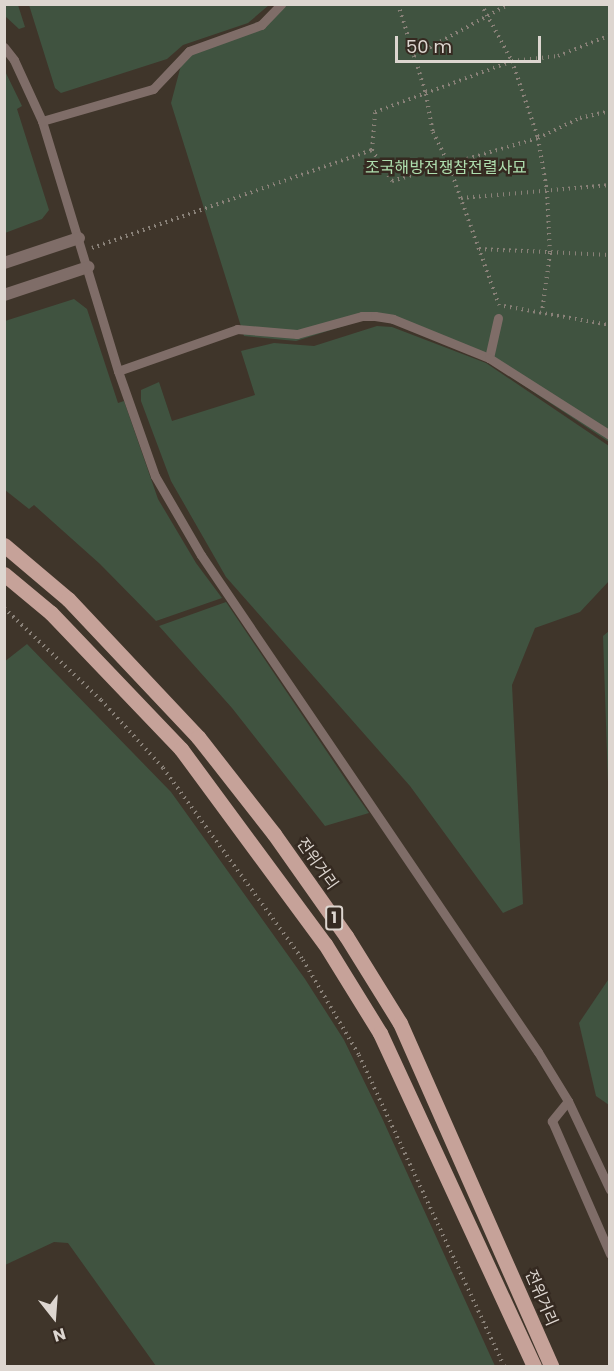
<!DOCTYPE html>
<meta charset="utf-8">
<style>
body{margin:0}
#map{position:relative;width:614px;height:1371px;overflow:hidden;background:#3f352a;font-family:Poppins,"Noto Sans KR",sans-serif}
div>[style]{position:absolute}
.green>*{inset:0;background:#405340}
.path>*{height:4px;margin-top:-2px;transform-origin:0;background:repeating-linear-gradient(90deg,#898178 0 1.5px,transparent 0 6px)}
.lane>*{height:9px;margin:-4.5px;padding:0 4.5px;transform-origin:4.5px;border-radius:4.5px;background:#7f6d68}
.street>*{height:12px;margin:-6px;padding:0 6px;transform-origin:6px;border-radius:6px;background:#7f6d68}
.primary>*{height:15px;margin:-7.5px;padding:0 7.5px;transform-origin:7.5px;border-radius:7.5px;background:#c6a299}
span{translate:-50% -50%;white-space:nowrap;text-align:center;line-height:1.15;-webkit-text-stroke:5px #352a21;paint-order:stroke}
.shield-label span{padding:2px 4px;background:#352a21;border:2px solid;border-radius:4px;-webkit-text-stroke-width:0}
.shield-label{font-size:15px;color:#ddd6d0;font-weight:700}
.park-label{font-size:16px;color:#aedeae}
.street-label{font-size:16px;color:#ddd6d0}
.frame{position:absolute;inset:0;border:6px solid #ddd6d0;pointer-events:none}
.north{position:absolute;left:24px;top:1287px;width:60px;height:60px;-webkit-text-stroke:4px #352a21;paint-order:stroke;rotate:163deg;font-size:16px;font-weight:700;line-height:24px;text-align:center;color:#ddd6d0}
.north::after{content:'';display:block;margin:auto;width:21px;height:27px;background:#ddd6d0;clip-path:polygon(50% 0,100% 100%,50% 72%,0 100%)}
.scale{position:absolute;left:395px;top:36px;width:146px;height:27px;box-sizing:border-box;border:3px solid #ddd6d0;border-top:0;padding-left:8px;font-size:18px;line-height:21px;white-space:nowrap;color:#ddd6d0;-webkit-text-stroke:4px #352a21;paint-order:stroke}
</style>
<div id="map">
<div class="green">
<i style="clip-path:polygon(4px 5px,18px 5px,25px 27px,19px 29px,5px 16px)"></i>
<i style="clip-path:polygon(29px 5px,29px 4px,269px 5px,248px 23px,183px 45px,167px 59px,61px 93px,55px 88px)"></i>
<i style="clip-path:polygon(277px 5px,609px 5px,609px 442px,487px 361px,394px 322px,363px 320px,296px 341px,244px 336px,171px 103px,185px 50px,261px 21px)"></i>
<i style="clip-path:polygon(4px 69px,22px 106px,17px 109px,49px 210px,42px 219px,5px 233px)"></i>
<i style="clip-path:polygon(74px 299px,87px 309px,118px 403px,124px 401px,158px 499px,196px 563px,222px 598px,156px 621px,100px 564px,34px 505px,29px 509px,5px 490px,5px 321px)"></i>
<i style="clip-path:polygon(377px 326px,392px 327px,486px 363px,609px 446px,609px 581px,580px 612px,535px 628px,512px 685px,523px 904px,503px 913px,410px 786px,226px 577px,171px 481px,141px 401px,141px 390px,159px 382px,172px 421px,255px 395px,241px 351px,274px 343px,314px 346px)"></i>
<i style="clip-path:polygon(226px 602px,350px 786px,369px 813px,325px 826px,232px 708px,159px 626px)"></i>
<i style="clip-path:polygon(609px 631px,609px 812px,603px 636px)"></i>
<i style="clip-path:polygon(27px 644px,171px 792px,305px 979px,344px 1040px,382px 1118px,495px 1366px,156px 1366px,68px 1243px,54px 1242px,5px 1265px,4px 662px)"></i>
<i style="clip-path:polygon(608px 980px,609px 980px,609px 1105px,596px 1096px,579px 1023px)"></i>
</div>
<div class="path">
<i style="left:398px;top:4px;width:94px;rotate:72.7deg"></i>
<i style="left:426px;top:94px;width:39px;rotate:80deg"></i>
<i style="left:433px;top:132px;width:34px;rotate:64deg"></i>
<i style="left:448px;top:163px;width:151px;rotate:70.2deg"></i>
<i style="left:481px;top:4px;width:65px;rotate:61.5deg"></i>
<i style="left:512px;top:61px;width:81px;rotate:71.3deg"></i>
<i style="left:538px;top:138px;width:54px;rotate:80.4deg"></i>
<i style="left:547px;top:191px;width:62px;rotate:87.2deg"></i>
<i style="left:550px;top:253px;width:60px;rotate:97.7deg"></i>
<i style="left:414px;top:56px;width:108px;rotate:-28.7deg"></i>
<i style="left:372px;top:150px;width:38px;rotate:-85deg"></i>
<i style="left:375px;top:112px;width:146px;rotate:-20.4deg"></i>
<i style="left:512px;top:61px;width:46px;rotate:-6.2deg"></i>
<i style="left:558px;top:56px;width:56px;rotate:-22deg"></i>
<i style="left:461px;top:198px;width:150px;rotate:-5deg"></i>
<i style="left:92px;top:248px;width:297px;rotate:-19.3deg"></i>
<i style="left:372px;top:150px;width:37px;rotate:57deg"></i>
<i style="left:392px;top:181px;width:152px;rotate:-16.4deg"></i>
<i style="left:538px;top:138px;width:47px;rotate:-25.5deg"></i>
<i style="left:580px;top:118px;width:31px;rotate:-13deg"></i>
<i style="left:479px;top:249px;width:131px;rotate:2.6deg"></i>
<i style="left:504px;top:306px;width:108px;rotate:10.2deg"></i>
<i style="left:4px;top:608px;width:134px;rotate:43.5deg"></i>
<i style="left:101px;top:700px;width:92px;rotate:47.6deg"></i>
<i style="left:163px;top:768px;width:238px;rotate:53.9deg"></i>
<i style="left:303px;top:960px;width:110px;rotate:59.5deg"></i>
<i style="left:359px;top:1055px;width:343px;rotate:65deg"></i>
</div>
<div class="lane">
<i style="left:4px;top:47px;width:16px;rotate:52deg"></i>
<i style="left:14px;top:60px;width:67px;rotate:65.3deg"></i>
<i style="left:42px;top:121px;width:261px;rotate:73.1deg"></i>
<i style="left:118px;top:371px;width:111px;rotate:70.6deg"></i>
<i style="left:155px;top:476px;width:91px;rotate:59.8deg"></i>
<i style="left:201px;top:555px;width:600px;rotate:55.86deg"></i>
<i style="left:538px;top:1052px;width:57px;rotate:58.5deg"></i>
<i style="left:568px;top:1101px;width:98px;rotate:64.7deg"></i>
<i style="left:42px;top:121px;width:116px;rotate:-16.1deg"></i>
<i style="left:153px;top:89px;width:52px;rotate:-46.5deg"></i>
<i style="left:189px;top:51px;width:77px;rotate:-19.9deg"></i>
<i style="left:261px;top:25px;width:29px;rotate:-46deg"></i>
<i style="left:489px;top:358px;width:41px;rotate:-77.3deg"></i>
<i style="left:118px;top:371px;width:126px;rotate:-19.4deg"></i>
<i style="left:237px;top:329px;width:60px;rotate:4.8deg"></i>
<i style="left:297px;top:334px;width:67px;rotate:-15.5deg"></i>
<i style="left:362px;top:316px;width:13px"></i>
<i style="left:375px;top:316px;width:18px;rotate:9deg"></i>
<i style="left:393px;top:319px;width:104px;rotate:22.1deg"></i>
<i style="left:489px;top:358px;width:143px;rotate:32.5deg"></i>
<i style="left:568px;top:1101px;width:26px;rotate:129deg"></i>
<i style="left:552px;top:1121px;width:145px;rotate:66.4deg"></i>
</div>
<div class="street">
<i style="left:4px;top:263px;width:79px;rotate:-18.4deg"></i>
<i style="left:4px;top:295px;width:89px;rotate:-18.4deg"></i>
</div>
<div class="primary">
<i style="left:4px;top:545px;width:84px;rotate:40.2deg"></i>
<i style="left:68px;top:599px;width:190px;rotate:46.7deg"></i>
<i style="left:198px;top:737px;width:123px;rotate:51.9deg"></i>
<i style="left:274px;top:834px;width:125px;rotate:54.8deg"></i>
<i style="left:346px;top:936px;width:102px;rotate:58.2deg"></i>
<i style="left:400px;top:1023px;width:375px;rotate:66.2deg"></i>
<i style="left:4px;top:574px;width:61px;rotate:39.7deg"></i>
<i style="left:51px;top:613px;width:188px;rotate:46.3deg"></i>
<i style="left:181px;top:749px;width:242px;rotate:53.6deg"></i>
<i style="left:325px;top:944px;width:105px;rotate:58.3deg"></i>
<i style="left:380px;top:1033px;width:367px;rotate:65.2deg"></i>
</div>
<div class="shield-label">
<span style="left:334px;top:918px">1</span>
</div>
<div class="park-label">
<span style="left:446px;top:168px">조국해방전쟁참전렬사묘</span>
</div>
<div class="street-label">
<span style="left:317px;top:864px;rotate:55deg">전위거리</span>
<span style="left:541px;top:1298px;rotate:67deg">전위거리</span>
</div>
<div class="frame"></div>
<div class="north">N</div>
<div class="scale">50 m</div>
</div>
